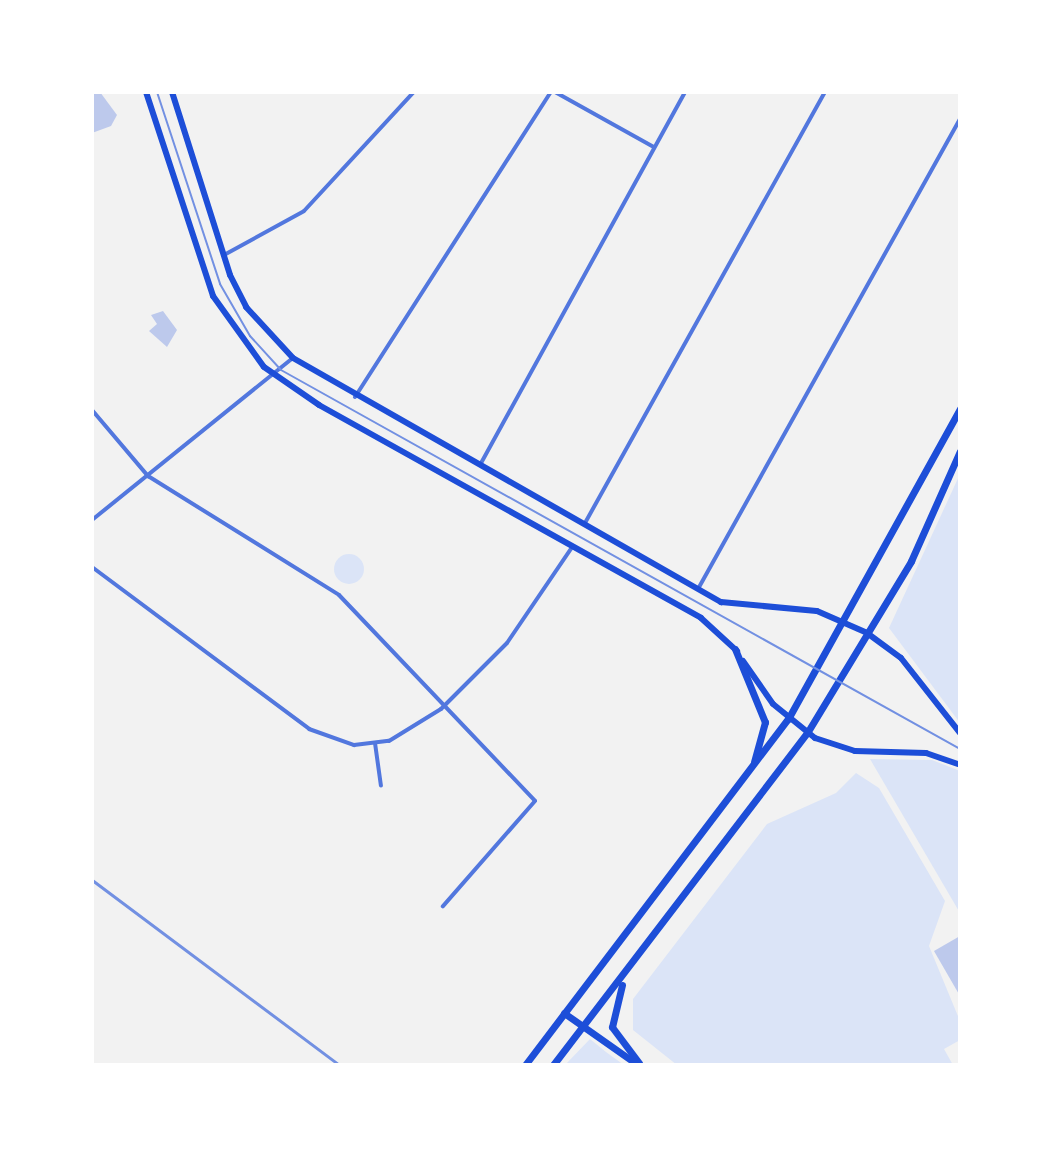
<!DOCTYPE html>
<style>
body{margin:0}
#map{position:relative;width:1052px;height:1157px;overflow:hidden;background:#f2f2f2;font-family:"Nunito Sans",sans-serif}
div>[style]{position:absolute}
.green>*{inset:0;background:#dbe4f7}
.round{border-radius:50%}
.building>*{inset:0;background:#bdc9ec}
.minor>*{height:4px;margin:-2px;padding:0 2px;transform-origin:2px;border-radius:2px;background:#5277de}
.secondary>*{height:6px;margin:-3px;padding:0 3px;transform-origin:3px;border-radius:3px;background:#1d4ed8}
.primary>*{height:7px;margin:-3.5px;padding:0 3.5px;transform-origin:3.5px;border-radius:3.5px;background:#1d4ed8}
.trunk>*{height:7px;margin:-3.5px;padding:0 3.5px;transform-origin:3.5px;border-radius:3.5px;background:#1d4ed8}
.tram>*{height:2px;margin:-1px;padding:0 1px;transform-origin:1px;border-radius:1px;background:#7290e2}
.rail>*{height:3px;margin:-1.5px;padding:0 1.5px;transform-origin:1.5px;border-radius:1.5px;background:#7290e2}
span{translate:-50% -50%;white-space:nowrap;text-align:center;line-height:1.15;-webkit-text-stroke:8px #fff;paint-order:stroke}
.frame{position:absolute;inset:0;border:94px solid #fff;pointer-events:none}
</style>
<div id="map">
<div class="green">
<i style="clip-path:polygon(960px 474px,960px 723px,889px 628px)"></i>
<i class="round" style="left:334px;top:554px;width:30px;height:30px"></i>
<i style="clip-path:polygon(870px 759px,932px 760px,960px 771px,960px 913px)"></i>
<i style="clip-path:polygon(856px 773px,879px 788px,945px 901px,929px 946px,960px 1021px,960px 1040px,944px 1049px,953px 1065px,677px 1065px,633px 1030px,633px 999px,767px 824px,836px 793px)"></i>
<i style="clip-path:polygon(590px 1039px,606px 1052px,624px 1065px,565px 1065px)"></i>
</div>
<div class="building">
<i style="clip-path:polygon(100px 92px,117px 115px,111px 126px,92px 133px,92px 94px)"></i>
<i style="clip-path:polygon(163px 311px,177px 330px,167px 347px,149px 331px,157px 324px,151px 315px)"></i>
<i style="clip-path:polygon(960px 936px,960px 996px,934px 951px)"></i>
</div>
<div class="minor">
<i style="left:555px;top:92px;width:113px;rotate:29.1deg"></i>
<i style="left:959px;top:92px;width:1px;rotate:45deg"></i>
<i style="left:224px;top:255px;width:91px;rotate:-28.8deg"></i>
<i style="left:304px;top:211px;width:162px;rotate:-47.3deg"></i>
<i style="left:355px;top:397px;width:363px;rotate:-57.3deg"></i>
<i style="left:92px;top:410px;width:87px;rotate:49.7deg"></i>
<i style="left:148px;top:476px;width:225px;rotate:31.9deg"></i>
<i style="left:339px;top:595px;width:284px;rotate:46.4deg"></i>
<i style="left:535px;top:801px;width:140px;rotate:131.2deg"></i>
<i style="left:480px;top:465px;width:426px;rotate:-61.2deg"></i>
<i style="left:92px;top:520px;width:258px;rotate:-38.9deg"></i>
<i style="left:585px;top:523px;width:493px;rotate:-60.9deg"></i>
<i style="left:92px;top:567px;width:271px;rotate:36.7deg"></i>
<i style="left:309px;top:729px;width:48px;rotate:19.6deg"></i>
<i style="left:354px;top:745px;width:35px;rotate:-7deg"></i>
<i style="left:389px;top:741px;width:61px;rotate:-31.6deg"></i>
<i style="left:441px;top:709px;width:93px;rotate:-45deg"></i>
<i style="left:507px;top:643px;width:117px;rotate:-55.8deg"></i>
<i style="left:698px;top:589px;width:538px;rotate:-60.86deg"></i>
<i style="left:375px;top:743px;width:43px;rotate:82.1deg"></i>
</div>
<div class="secondary">
<i style="left:146px;top:92px;width:215px;rotate:71.8deg"></i>
<i style="left:213px;top:296px;width:87px;rotate:54.3deg"></i>
<i style="left:264px;top:367px;width:67px;rotate:34.6deg"></i>
<i style="left:319px;top:405px;width:437px;rotate:29.1deg"></i>
<i style="left:701px;top:618px;width:49px;rotate:42.5deg"></i>
<i style="left:172px;top:92px;width:192px;rotate:72.4deg"></i>
<i style="left:230px;top:275px;width:36px;rotate:63deg"></i>
<i style="left:246px;top:307px;width:69px;rotate:47.3deg"></i>
<i style="left:293px;top:358px;width:493px;rotate:29.7deg"></i>
<i style="left:721px;top:602px;width:96px;rotate:5.4deg"></i>
<i style="left:817px;top:611px;width:55px;rotate:23.7deg"></i>
<i style="left:867px;top:633px;width:42px;rotate:36.3deg"></i>
<i style="left:901px;top:658px;width:95px;rotate:51.8deg"></i>
<i style="left:743px;top:661px;width:52px;rotate:55.1deg"></i>
<i style="left:773px;top:704px;width:54px;rotate:39deg"></i>
<i style="left:815px;top:738px;width:42px;rotate:18deg"></i>
<i style="left:855px;top:751px;width:71px;rotate:1.6deg"></i>
<i style="left:926px;top:753px;width:36px;rotate:19deg"></i>
</div>
<div class="primary">
<i style="left:735px;top:649px;width:79px;rotate:67.7deg"></i>
<i style="left:765px;top:722px;width:41px;rotate:105.4deg"></i>
<i style="left:622px;top:985px;width:43px;rotate:103.4deg"></i>
<i style="left:612px;top:1027px;width:45px;rotate:53.1deg"></i>
<i style="left:525px;top:1065px;width:435px;rotate:-52.8deg"></i>
<i style="left:788px;top:719px;width:355px;rotate:-61deg"></i>
<i style="left:553px;top:1065px;width:418px;rotate:-52.6deg"></i>
<i style="left:807px;top:733px;width:201px;rotate:-58.8deg"></i>
<i style="left:911px;top:561px;width:120px;rotate:-66deg"></i>
</div>
<div class="trunk">
<i style="left:564px;top:1013px;width:90px;rotate:35.1deg"></i>
</div>
<div class="tram">
<i style="left:157px;top:92px;width:202px;rotate:71.8deg"></i>
<i style="left:220px;top:284px;width:60px;rotate:60deg"></i>
<i style="left:250px;top:336px;width:46px;rotate:47.6deg"></i>
<i style="left:281px;top:370px;width:778px;rotate:29.17deg"></i>
</div>
<div class="rail">
<i style="left:92px;top:880px;width:309px;rotate:36.8deg"></i>
</div>
<div class="frame"></div>
</div>
